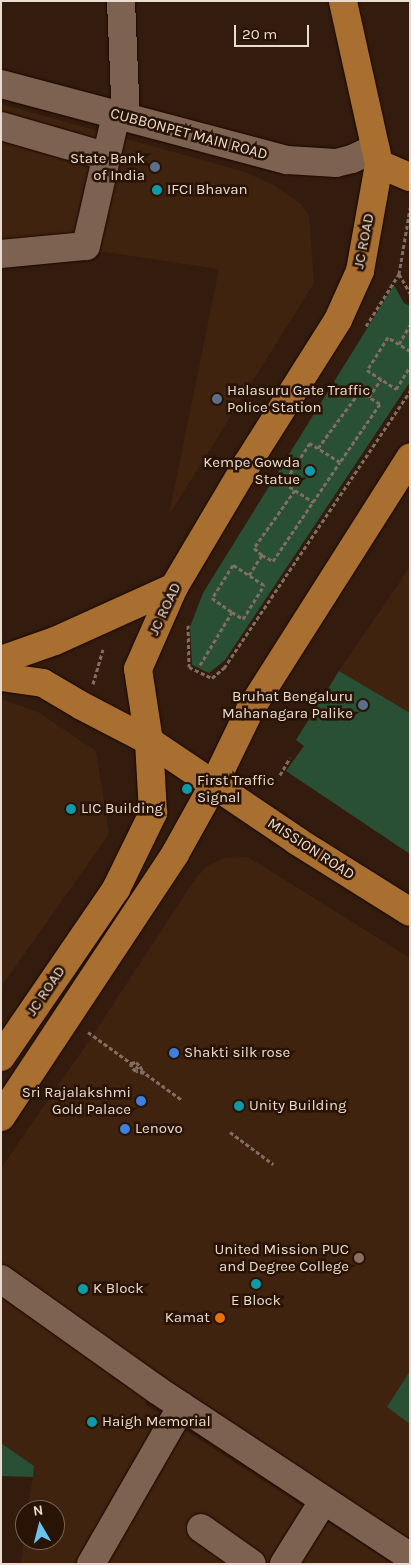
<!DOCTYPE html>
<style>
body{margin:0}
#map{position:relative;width:411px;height:1565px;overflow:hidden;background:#331c0d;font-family:Karla,sans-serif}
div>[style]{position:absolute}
.built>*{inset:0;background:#3f230f}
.green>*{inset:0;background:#294f35}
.path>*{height:3px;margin-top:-1.5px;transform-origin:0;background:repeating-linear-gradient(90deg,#816d61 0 4px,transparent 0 6.5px)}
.roads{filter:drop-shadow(0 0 1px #190600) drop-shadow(0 0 1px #190600)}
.minor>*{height:28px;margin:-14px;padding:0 14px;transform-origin:14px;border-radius:14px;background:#7d6251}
.major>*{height:28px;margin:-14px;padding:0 14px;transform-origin:14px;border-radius:14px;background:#a86f31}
.dots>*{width:14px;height:14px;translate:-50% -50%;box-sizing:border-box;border:2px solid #281304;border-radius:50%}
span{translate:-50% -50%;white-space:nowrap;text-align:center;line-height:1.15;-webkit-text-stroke:5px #281304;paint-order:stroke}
.street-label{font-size:15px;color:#ebdcd2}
.poi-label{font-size:15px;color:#ebdcd2}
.right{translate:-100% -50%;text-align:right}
.left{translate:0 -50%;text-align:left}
.frame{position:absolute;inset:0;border:2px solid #ebdcd2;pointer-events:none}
.north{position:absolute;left:15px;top:1500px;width:50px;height:50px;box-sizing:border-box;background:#281304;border:1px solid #766356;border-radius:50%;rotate:352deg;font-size:14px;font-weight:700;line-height:20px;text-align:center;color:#ebdcd2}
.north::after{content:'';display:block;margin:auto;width:18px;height:22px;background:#6ac3f1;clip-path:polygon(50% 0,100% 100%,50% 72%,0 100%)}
.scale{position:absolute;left:234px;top:25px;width:75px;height:22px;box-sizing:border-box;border:2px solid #ebdcd2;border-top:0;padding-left:6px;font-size:15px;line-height:18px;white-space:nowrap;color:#ebdcd2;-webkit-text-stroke:4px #281304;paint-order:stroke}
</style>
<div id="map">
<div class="built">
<i style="clip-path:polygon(1px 104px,245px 172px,273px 185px,301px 204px,309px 216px,314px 283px,169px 515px,219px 269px,105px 252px,1px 262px)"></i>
<i style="clip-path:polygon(410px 567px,410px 854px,286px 771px,304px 746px,296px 740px,339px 671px)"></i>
<i style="clip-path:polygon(1px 699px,38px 712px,96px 751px,109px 834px,1px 987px)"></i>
<i style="clip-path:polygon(248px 857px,410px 958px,410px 1545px,206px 1409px,164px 1378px,144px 1404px,393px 1564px,21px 1564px,25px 1533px,25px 1540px,55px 1540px,55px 1510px,28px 1510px,34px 1466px,1px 1443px,1px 1168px,93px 1035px,196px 878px,207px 866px,224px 858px)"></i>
</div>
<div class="green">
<i style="clip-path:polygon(394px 285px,404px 303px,410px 306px,410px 382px,225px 660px,209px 673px,192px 665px,190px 627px,203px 593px)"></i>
<i style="clip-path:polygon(339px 671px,410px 713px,410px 854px,286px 771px,304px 746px,296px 740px)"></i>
<i style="clip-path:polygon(410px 1371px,410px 1424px,387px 1407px)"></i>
<i style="clip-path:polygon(1px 1443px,34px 1466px,33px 1477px,1px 1476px)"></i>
</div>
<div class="path">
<i style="left:399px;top:274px;width:22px;rotate:60deg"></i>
<i style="left:366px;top:326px;width:62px;rotate:-57.6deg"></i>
<i style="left:399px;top:274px;width:67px;rotate:-80.5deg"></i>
<i style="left:399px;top:344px;width:22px;rotate:-60deg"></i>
<i style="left:410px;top:351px;width:26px;rotate:-148deg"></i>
<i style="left:388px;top:337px;width:39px;rotate:122deg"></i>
<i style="left:367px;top:370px;width:35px;rotate:33deg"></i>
<i style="left:396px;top:389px;width:26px;rotate:-58deg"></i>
<i style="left:369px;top:397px;width:22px;rotate:-56deg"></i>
<i style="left:318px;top:448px;width:71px;rotate:-53.6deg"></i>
<i style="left:360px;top:391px;width:24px;rotate:33deg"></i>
<i style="left:380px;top:404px;width:70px;rotate:124.6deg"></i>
<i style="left:295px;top:490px;width:71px;rotate:125.3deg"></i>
<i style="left:254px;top:548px;width:11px;rotate:41deg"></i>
<i style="left:262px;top:555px;width:13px;rotate:29deg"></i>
<i style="left:273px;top:561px;width:71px;rotate:-55.9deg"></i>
<i style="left:313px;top:502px;width:48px;rotate:-56deg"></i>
<i style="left:340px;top:462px;width:36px;rotate:-148deg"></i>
<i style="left:310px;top:443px;width:48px;rotate:123deg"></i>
<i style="left:284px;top:483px;width:35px;rotate:33deg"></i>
<i style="left:249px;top:575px;width:24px;rotate:-57deg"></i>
<i style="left:188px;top:625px;width:42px;rotate:88.6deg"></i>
<i style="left:189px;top:667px;width:25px;rotate:26deg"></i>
<i style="left:212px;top:678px;width:16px;rotate:-40deg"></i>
<i style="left:224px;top:668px;width:334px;rotate:-56.1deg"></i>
<i style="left:200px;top:665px;width:62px;rotate:-58.9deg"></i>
<i style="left:232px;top:612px;width:13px;rotate:32deg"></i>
<i style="left:243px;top:619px;width:40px;rotate:-58deg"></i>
<i style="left:264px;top:585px;width:37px;rotate:-147deg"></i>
<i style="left:233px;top:565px;width:39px;rotate:122deg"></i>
<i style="left:212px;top:598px;width:24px;rotate:35deg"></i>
<i style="left:93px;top:684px;width:36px;rotate:-74deg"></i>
<i style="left:280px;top:775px;width:20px;rotate:-60deg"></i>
<i style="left:88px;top:1032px;width:116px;rotate:35.9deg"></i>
<i style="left:136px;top:1062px;width:6px;rotate:45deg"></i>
<i style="left:140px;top:1066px;width:8px;rotate:60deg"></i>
<i style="left:144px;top:1073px;width:8px;rotate:-166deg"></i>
<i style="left:136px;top:1071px;width:6px;rotate:-141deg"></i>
<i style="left:131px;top:1067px;width:4px;rotate:-90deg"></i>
<i style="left:131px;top:1063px;width:5px;rotate:-11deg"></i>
<i style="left:230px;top:1132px;width:54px;rotate:36.7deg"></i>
</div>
<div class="roads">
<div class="minor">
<i style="left:121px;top:1px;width:117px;rotate:87.6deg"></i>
<i style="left:1px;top:84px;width:296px;rotate:14.9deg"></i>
<i style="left:287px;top:160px;width:49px;rotate:3.5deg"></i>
<i style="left:336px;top:163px;width:16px;rotate:-14deg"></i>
<i style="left:352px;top:159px;width:26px;rotate:-25deg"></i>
<i style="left:1px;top:126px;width:108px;rotate:16.1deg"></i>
<i style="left:1px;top:254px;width:85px;rotate:-5.4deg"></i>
<i style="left:86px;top:246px;width:134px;rotate:-77.1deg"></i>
<i style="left:1px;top:1279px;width:191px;rotate:35.4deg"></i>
<i style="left:157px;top:1390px;width:303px;rotate:33.4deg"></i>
<i style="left:201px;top:1528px;width:62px;rotate:35.2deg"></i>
<i style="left:91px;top:1564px;width:182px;rotate:-60.1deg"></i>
<i style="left:284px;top:1564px;width:75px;rotate:-58deg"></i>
</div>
<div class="major">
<i style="left:379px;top:164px;width:34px;rotate:23deg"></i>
<i style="left:1px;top:660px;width:57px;rotate:-19.4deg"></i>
<i style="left:55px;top:641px;width:131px;rotate:-24.4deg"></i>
<i style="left:1px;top:677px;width:42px;rotate:8.1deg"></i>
<i style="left:43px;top:683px;width:45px;rotate:30.5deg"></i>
<i style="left:82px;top:706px;width:76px;rotate:27.6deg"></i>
<i style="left:149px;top:741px;width:179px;rotate:34deg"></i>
<i style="left:297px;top:841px;width:133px;rotate:32.1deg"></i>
<i style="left:1px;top:1057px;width:204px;rotate:-55.6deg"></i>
<i style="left:116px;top:889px;width:85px;rotate:-64deg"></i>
<i style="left:153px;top:813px;width:72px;rotate:-93.2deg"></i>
<i style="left:149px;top:741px;width:73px;rotate:-98.7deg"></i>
<i style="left:138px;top:669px;width:90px;rotate:-66.3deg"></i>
<i style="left:174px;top:587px;width:143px;rotate:-59.3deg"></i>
<i style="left:247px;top:464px;width:170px;rotate:-57.7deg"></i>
<i style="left:338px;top:320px;width:54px;rotate:-65.8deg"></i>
<i style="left:360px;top:271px;width:109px;rotate:-79.9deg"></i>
<i style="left:379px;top:164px;width:167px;rotate:-102.5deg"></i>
<i style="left:1px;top:1117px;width:315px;rotate:-56.5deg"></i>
<i style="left:175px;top:854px;width:80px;rotate:-60.9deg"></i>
<i style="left:214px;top:784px;width:82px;rotate:-64.1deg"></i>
<i style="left:250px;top:710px;width:299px;rotate:-57.6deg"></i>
</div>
</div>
<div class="dots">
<i style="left:155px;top:167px;background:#5c6f8a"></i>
<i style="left:157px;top:190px;background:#0f9aa8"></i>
<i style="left:217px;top:399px;background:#5c6f8a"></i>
<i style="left:310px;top:471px;background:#0f9aa8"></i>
<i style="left:363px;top:705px;background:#5c6f8a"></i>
<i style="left:187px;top:789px;background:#0f9aa8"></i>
<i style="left:71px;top:809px;background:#0f9aa8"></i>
<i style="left:174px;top:1053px;background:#3f7fe0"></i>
<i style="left:141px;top:1101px;background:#3f7fe0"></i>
<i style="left:239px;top:1106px;background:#0f9aa8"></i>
<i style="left:125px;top:1129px;background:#3f7fe0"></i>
<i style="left:359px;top:1258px;background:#8d6e63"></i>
<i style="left:256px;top:1284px;background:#0f9aa8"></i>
<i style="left:83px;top:1289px;background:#0f9aa8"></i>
<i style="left:220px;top:1318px;background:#e8710a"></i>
<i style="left:92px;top:1422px;background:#0f9aa8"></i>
</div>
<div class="street-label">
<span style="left:189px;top:134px;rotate:15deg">CUBBONPET MAIN ROAD</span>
<span style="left:364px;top:241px;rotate:-79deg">JC ROAD</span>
<span style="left:165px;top:609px;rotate:-65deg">JC ROAD</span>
<span style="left:311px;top:849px;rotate:33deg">MISSION ROAD</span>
<span style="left:46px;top:991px;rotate:-56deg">JC ROAD</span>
</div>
<div class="poi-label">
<span class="right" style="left:145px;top:167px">State Bank<br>of India</span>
<span class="left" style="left:167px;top:190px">IFCI Bhavan</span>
<span class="left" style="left:227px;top:399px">Halasuru Gate Traffic<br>Police Station</span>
<span class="right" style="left:300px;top:471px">Kempe Gowda<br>Statue</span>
<span class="right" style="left:353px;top:705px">Bruhat Bengaluru<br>Mahanagara Palike</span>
<span class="left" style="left:197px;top:789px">First Traffic<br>Signal</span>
<span class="left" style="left:81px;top:809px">LIC Building</span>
<span class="left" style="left:184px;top:1053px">Shakti silk rose</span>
<span class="right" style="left:131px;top:1101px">Sri Rajalakshmi<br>Gold Palace</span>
<span class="left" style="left:249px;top:1106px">Unity Building</span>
<span class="left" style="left:135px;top:1129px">Lenovo</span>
<span class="right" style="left:349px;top:1258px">United Mission PUC<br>and Degree College</span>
<span class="left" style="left:93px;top:1289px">K Block</span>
<span style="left:256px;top:1301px">E Block</span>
<span class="right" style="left:210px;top:1318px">Kamat</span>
<span class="left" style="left:102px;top:1422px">Haigh Memorial</span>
</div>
<div class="frame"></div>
<div class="north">N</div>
<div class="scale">20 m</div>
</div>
